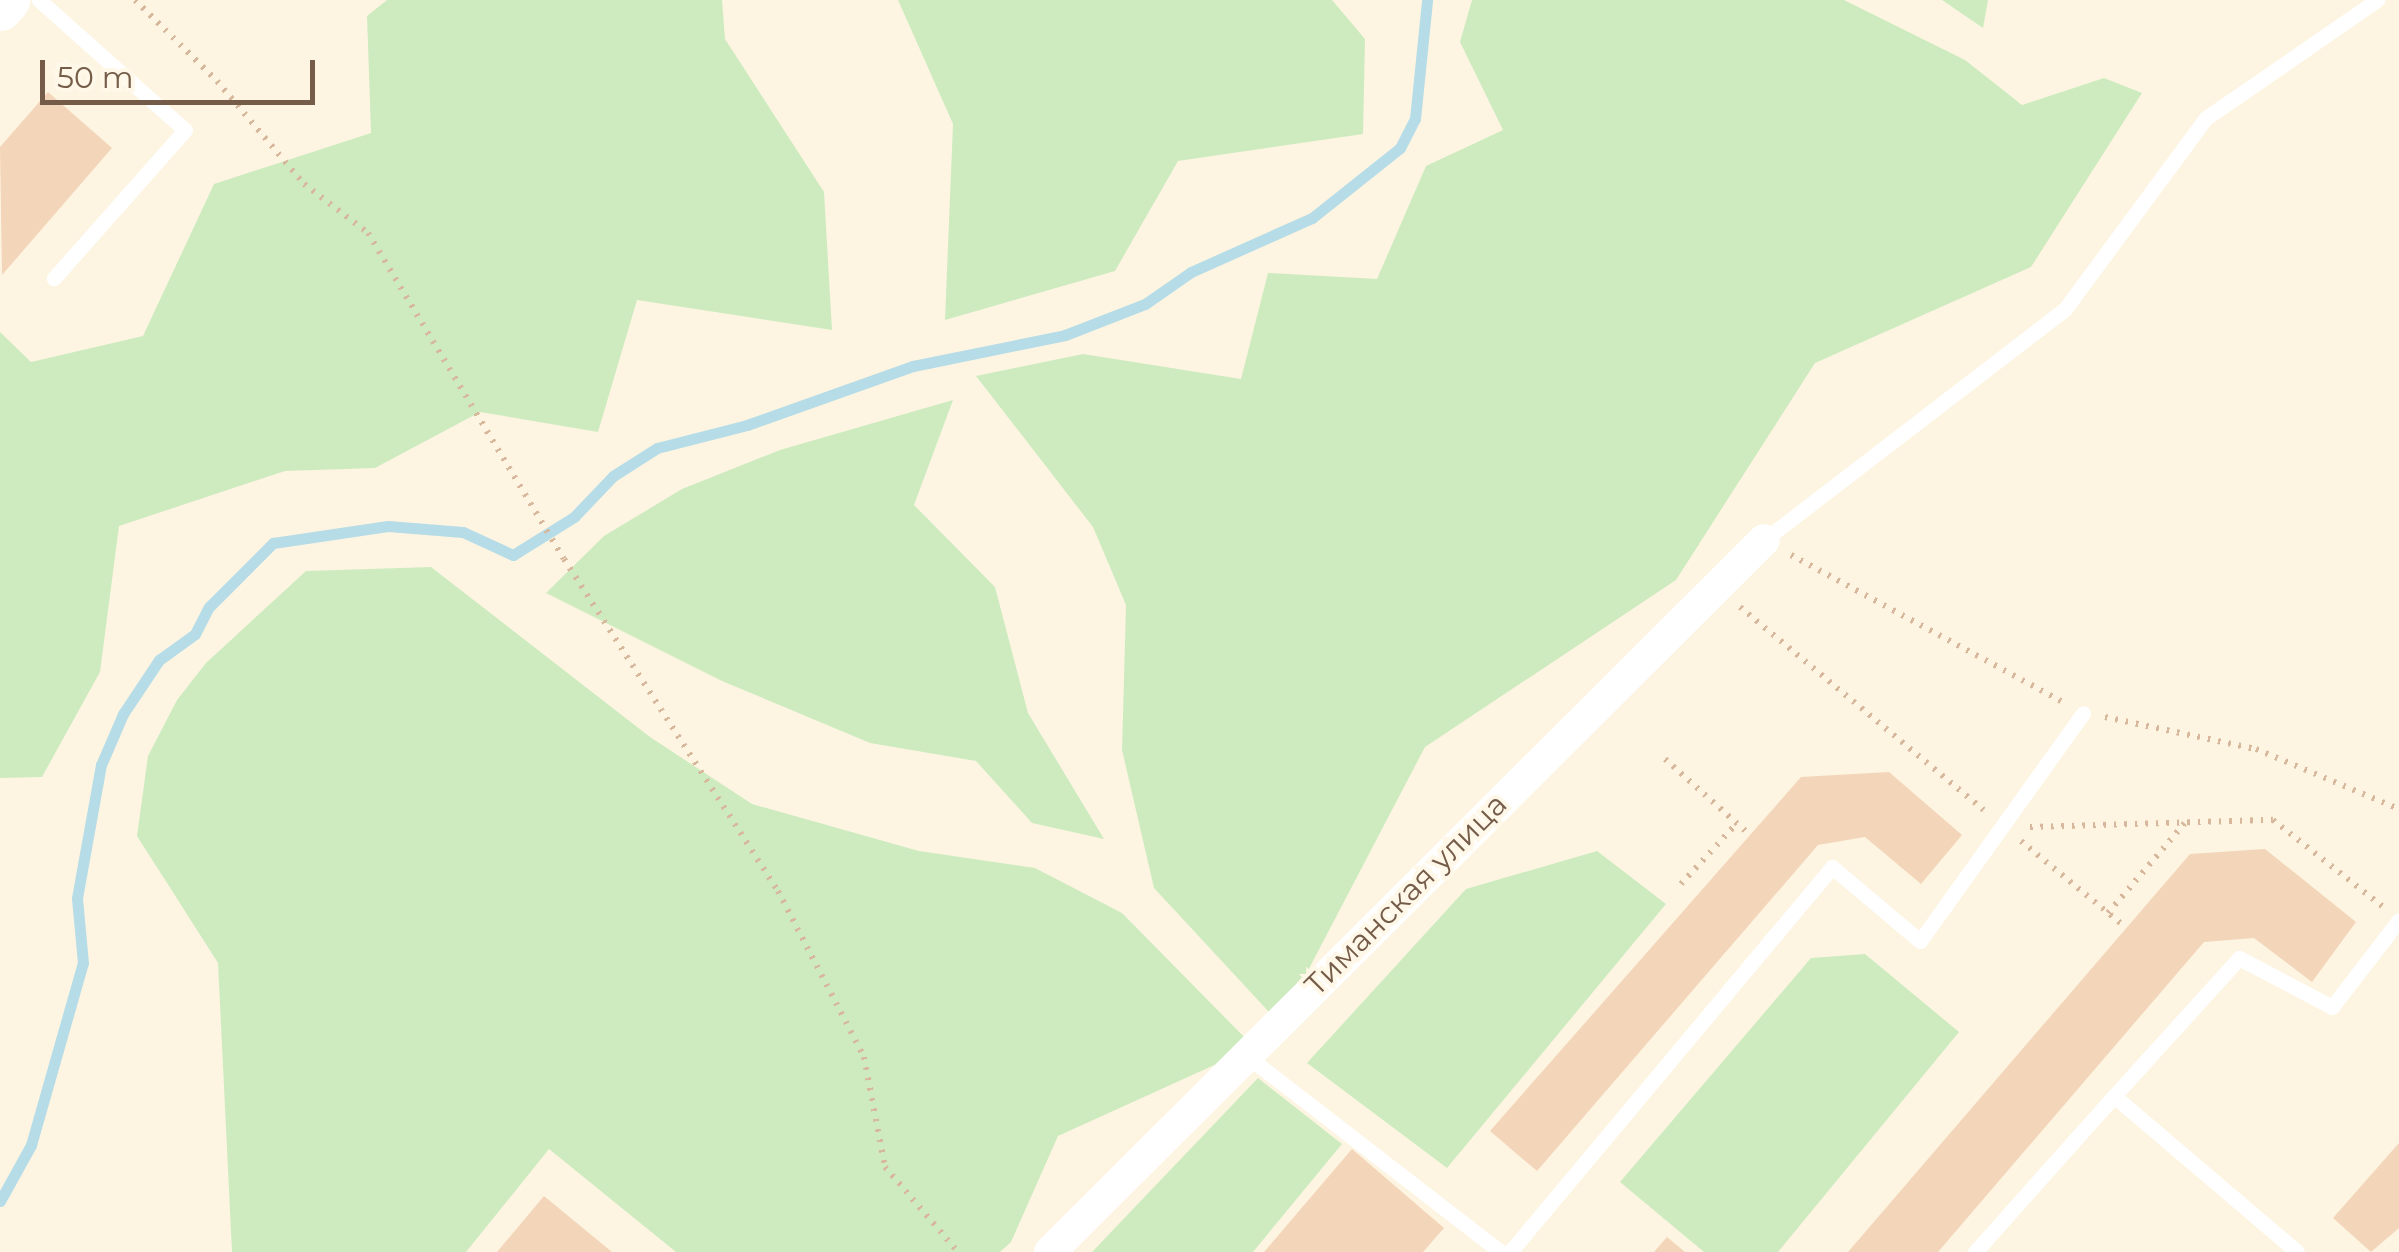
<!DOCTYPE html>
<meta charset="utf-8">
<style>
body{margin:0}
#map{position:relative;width:2399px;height:1252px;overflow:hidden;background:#fdf5e2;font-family:Montserrat,sans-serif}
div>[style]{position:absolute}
.green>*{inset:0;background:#ceebc0}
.stream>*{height:11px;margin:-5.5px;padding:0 5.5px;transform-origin:5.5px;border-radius:5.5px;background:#b6dce7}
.building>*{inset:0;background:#f3d5b9}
.path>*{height:6px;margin-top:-3px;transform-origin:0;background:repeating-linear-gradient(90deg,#d8b89c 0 2.5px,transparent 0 10.5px)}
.lane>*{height:15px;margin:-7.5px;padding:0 7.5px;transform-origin:7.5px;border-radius:7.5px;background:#fff}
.street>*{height:32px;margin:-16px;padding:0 16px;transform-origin:16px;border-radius:16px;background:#fff}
.secondary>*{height:45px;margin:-22.5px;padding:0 22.5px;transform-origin:22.5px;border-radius:22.5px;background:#fff}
span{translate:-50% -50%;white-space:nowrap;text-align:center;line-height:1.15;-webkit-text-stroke:8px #fff8e9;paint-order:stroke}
.street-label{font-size:30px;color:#755c48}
.scale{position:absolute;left:40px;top:60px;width:275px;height:45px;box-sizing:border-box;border:5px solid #755c48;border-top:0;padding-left:12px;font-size:30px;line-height:35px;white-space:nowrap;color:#755c48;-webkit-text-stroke:8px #fff8e9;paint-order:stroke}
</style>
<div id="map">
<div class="green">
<i style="clip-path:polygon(387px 0,722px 0,725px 39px,824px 192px,832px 330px,637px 300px,598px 432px,480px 412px,375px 468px,285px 471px,119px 526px,100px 672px,42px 777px,0 778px,0 332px,31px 362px,143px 336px,214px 184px,371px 133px,367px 16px)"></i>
<i style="clip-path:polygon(898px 0,1332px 0,1365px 39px,1363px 134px,1178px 161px,1115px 271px,945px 320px,953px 124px)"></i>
<i style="clip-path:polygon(1472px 0,1844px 0,1965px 60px,2022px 105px,2104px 78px,2142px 93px,2031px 267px,1815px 363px,1676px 580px,1425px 747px,1280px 1024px,1154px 888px,1122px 750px,1126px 605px,1093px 527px,976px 376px,1083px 354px,1241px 379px,1268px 273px,1377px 279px,1426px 166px,1503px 130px,1460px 42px)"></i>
<i style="clip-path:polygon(1942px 0,1988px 0,1983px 28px)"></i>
<i style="clip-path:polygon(953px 400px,914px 505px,995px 587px,1028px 713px,1104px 839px,1032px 823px,976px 761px,870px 743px,722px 681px,546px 593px,604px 536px,682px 489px,780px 450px)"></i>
<i style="clip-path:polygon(431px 567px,650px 737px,752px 804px,919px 851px,1035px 868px,1122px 913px,1254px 1047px,1058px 1136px,1011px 1242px,1000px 1252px,676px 1252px,549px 1149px,466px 1252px,232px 1252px,218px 963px,137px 836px,148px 756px,177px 700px,206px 663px,306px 571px)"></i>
<i style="clip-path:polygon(1597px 851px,1666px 904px,1447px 1168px,1307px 1063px,1466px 889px)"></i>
<i style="clip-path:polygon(1865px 954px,1959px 1032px,1778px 1252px,1704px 1252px,1620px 1182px,1811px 958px)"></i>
<i style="clip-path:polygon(1258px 1078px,1342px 1144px,1253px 1252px,1092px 1252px)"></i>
</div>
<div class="stream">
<i style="left:0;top:1201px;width:64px;rotate:-61deg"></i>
<i style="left:31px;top:1145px;width:189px;rotate:-74.1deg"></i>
<i style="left:83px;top:963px;width:65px;rotate:-95.3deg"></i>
<i style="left:77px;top:898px;width:135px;rotate:-79.8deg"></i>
<i style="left:101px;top:765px;width:56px;rotate:-66.7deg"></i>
<i style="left:123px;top:714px;width:65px;rotate:-56.3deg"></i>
<i style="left:159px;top:660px;width:44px;rotate:-35.8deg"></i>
<i style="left:195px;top:634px;width:30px;rotate:-63deg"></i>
<i style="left:209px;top:607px;width:91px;rotate:-45deg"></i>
<i style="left:273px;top:543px;width:116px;rotate:-8.4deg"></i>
<i style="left:388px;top:526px;width:75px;rotate:4.6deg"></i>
<i style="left:463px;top:532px;width:55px;rotate:24.7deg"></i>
<i style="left:513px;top:555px;width:72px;rotate:-31.9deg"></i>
<i style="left:574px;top:517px;width:57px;rotate:-46.4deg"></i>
<i style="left:613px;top:476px;width:52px;rotate:-32.5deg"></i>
<i style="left:657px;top:448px;width:93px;rotate:-14.3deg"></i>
<i style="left:747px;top:425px;width:176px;rotate:-19.6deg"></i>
<i style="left:913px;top:366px;width:155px;rotate:-11.5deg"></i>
<i style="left:1065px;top:335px;width:86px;rotate:-21.2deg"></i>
<i style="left:1145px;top:304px;width:56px;rotate:-34.8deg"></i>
<i style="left:1191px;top:272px;width:133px;rotate:-24.1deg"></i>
<i style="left:1312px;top:218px;width:112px;rotate:-38.5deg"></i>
<i style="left:1400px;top:148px;width:33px;rotate:-63deg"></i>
<i style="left:1415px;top:119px;width:120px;rotate:-84.2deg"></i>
</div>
<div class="building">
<i style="clip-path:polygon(48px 92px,112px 148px,2px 275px,0 147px)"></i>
<i style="clip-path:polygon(1889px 772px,1962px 835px,1921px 884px,1865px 837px,1818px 845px,1537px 1171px,1490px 1131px,1801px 777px)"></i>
<i style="clip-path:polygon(2265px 849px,2356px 922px,2312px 982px,2254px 938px,2204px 942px,1938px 1252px,1848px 1252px,2190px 854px)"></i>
<i style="clip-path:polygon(2399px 1143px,2399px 1228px,2371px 1252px,2333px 1218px)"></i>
<i style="clip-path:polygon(1352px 1149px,1444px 1228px,1423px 1252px,1264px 1252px)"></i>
<i style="clip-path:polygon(544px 1196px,612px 1252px,497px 1252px)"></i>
<i style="clip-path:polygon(1667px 1237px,1685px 1252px,1654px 1252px)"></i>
</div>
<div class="path">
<i style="left:135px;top:0;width:115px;rotate:44.6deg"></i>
<i style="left:217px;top:81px;width:135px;rotate:49.8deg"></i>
<i style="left:304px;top:184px;width:81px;rotate:37.4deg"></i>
<i style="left:368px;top:233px;width:380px;rotate:59deg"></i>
<i style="left:564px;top:559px;width:395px;rotate:57.2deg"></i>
<i style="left:778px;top:891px;width:187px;rotate:62.6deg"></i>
<i style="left:864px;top:1057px;width:112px;rotate:79.2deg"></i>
<i style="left:885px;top:1167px;width:112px;rotate:49.3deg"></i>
<i style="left:1791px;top:555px;width:307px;rotate:28.4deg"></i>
<i style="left:1740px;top:607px;width:317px;rotate:39.8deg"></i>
<i style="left:2105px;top:717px;width:154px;rotate:12deg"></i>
<i style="left:2256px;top:749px;width:155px;rotate:22.8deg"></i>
<i style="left:1665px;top:759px;width:114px;rotate:41.8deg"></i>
<i style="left:2030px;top:827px;width:243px;rotate:-1.7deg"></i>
<i style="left:2273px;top:820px;width:139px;rotate:38.3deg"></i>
<i style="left:2021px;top:841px;width:134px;rotate:39.5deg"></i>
<i style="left:1681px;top:884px;width:83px;rotate:-47.4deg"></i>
<i style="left:2108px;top:913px;width:118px;rotate:-49.5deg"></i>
</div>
<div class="lane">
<i style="left:39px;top:0;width:195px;rotate:41.7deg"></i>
<i style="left:185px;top:130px;width:198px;rotate:131.5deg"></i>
<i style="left:1764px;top:540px;width:379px;rotate:-37.5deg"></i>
<i style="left:2065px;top:309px;width:237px;rotate:-53.6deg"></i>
<i style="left:2206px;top:118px;width:208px;rotate:-34.6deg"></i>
<i style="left:1247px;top:1056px;width:321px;rotate:37.7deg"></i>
<i style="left:2114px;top:1096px;width:186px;rotate:-47.8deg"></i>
<i style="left:2239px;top:958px;width:105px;rotate:27.8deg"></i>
<i style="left:2332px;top:1007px;width:110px;rotate:-52.4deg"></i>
<i style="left:1510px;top:1252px;width:502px;rotate:-50.09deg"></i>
<i style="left:1832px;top:867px;width:115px;rotate:40.1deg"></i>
<i style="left:1920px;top:941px;width:280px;rotate:-54.4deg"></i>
<i style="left:1975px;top:1252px;width:209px;rotate:-48.3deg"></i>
<i style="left:2114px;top:1096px;width:240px;rotate:40.4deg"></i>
</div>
<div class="street">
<i style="left:1050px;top:1252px;width:1008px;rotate:-44.92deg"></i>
</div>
<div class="secondary">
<i style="left:0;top:8px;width:11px;rotate:-49deg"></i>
</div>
<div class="street-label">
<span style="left:1406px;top:895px;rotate:-45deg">Тиманская улица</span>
</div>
<div class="scale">50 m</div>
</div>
